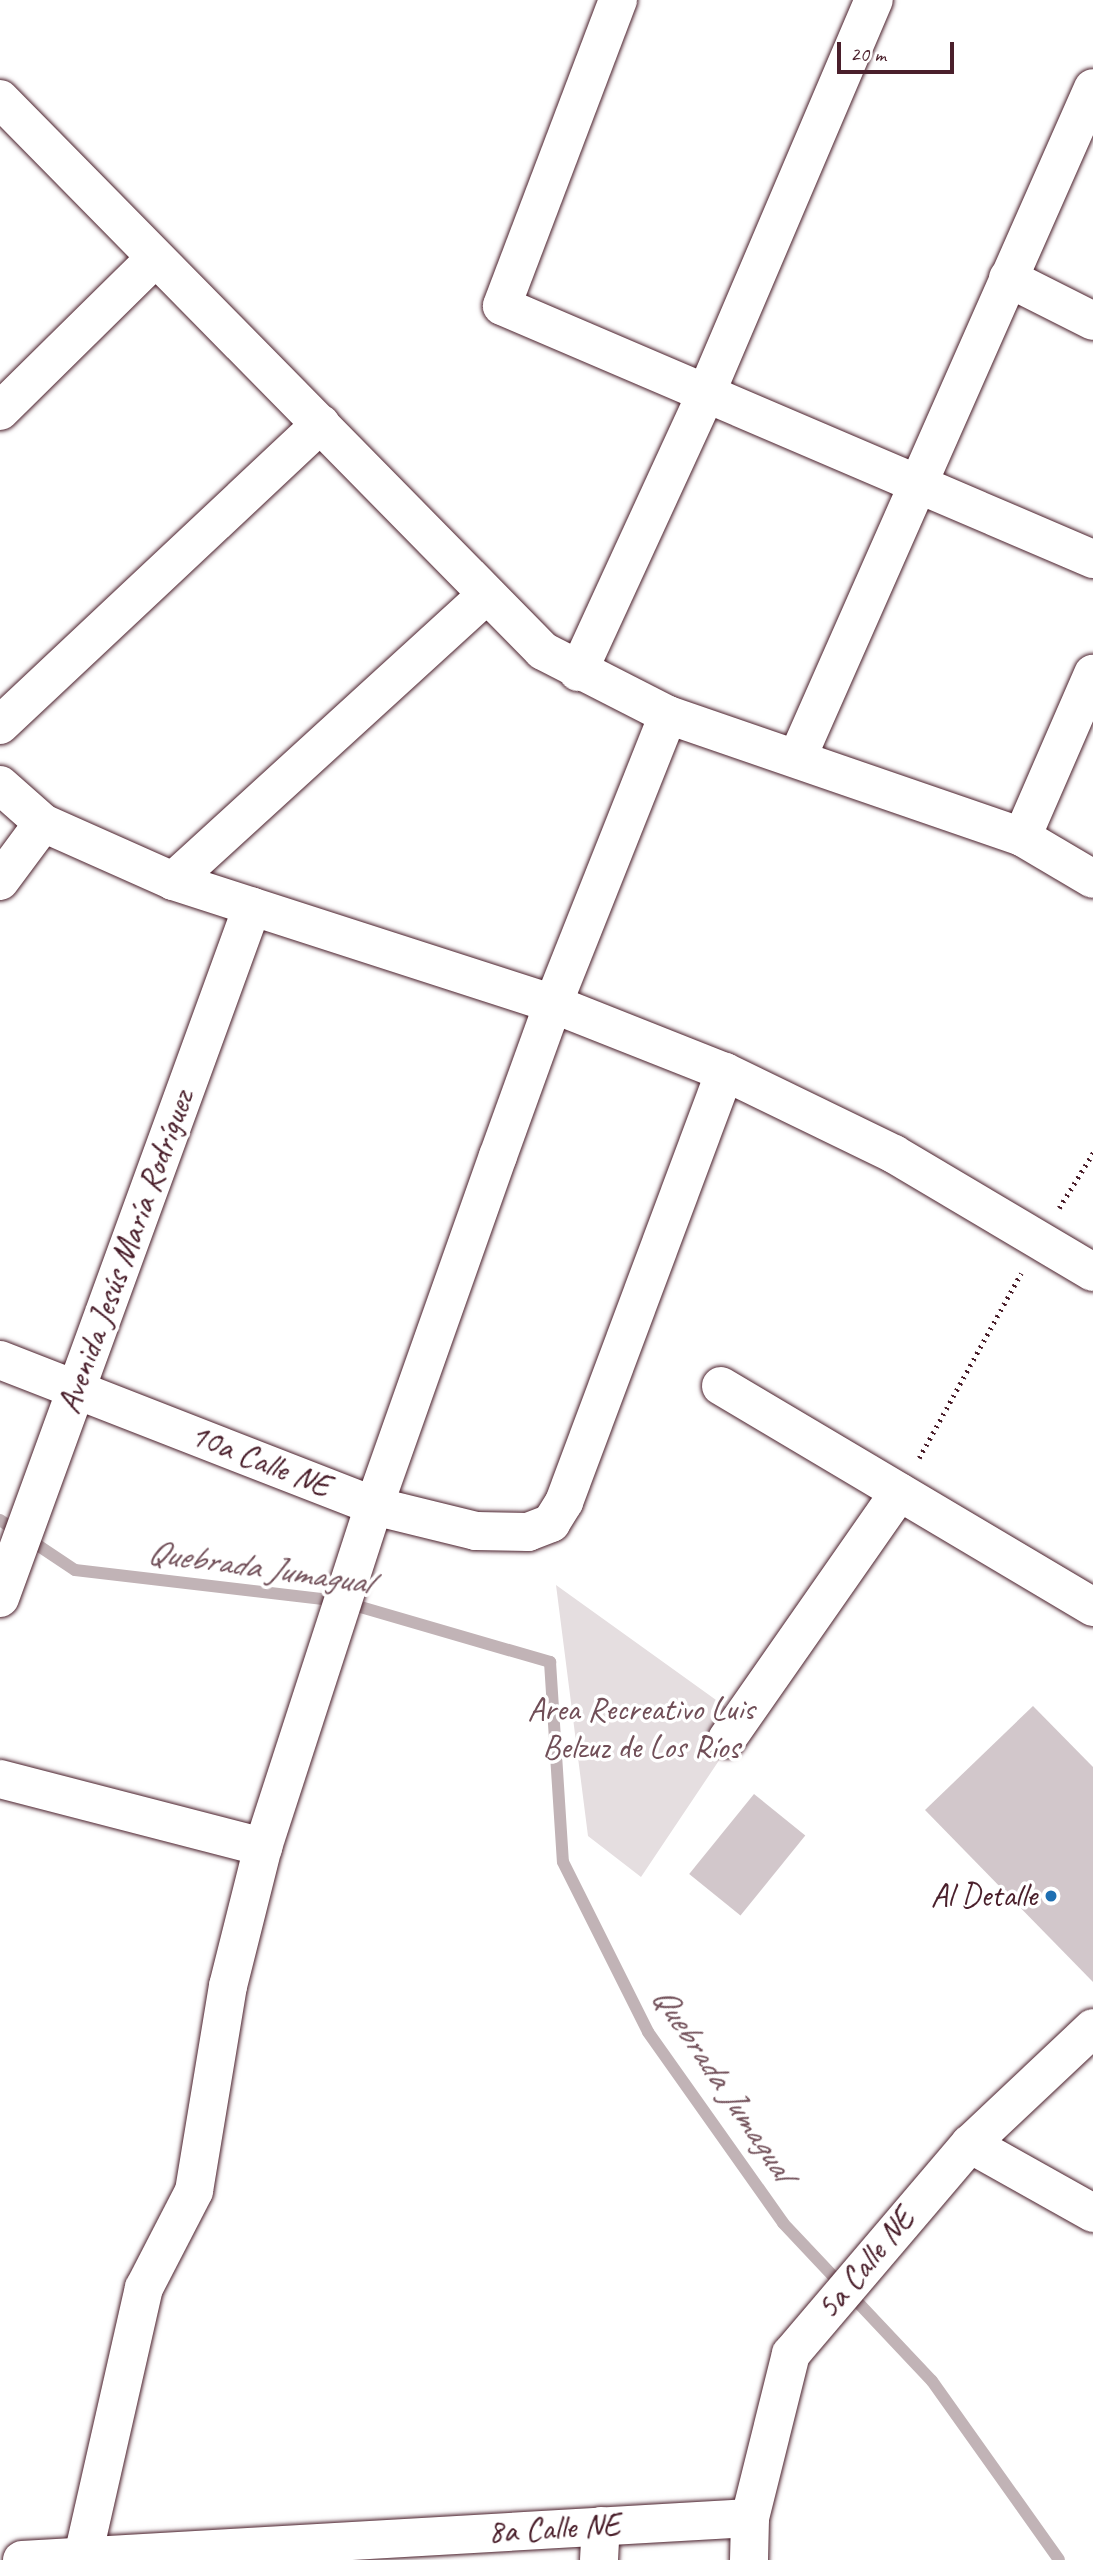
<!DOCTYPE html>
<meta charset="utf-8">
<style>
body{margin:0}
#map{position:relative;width:1093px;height:2560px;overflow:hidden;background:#fff;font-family:Caveat,sans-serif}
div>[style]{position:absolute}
.green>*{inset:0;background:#e5dee0}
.stream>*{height:12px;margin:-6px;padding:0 6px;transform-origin:6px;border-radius:6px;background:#c1b3b6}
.building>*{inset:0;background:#d2c7cb;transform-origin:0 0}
.path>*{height:4.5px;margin-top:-2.25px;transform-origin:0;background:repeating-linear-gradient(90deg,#4a1f2b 0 2px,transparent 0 7px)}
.roads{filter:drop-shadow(0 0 2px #4a1f2b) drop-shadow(0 0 2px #4a1f2b)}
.street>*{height:38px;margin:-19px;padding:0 19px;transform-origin:19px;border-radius:19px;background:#fff}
.secondary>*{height:38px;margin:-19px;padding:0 19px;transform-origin:19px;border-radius:19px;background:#fff}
.dots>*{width:19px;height:19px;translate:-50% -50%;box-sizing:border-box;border:4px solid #fff;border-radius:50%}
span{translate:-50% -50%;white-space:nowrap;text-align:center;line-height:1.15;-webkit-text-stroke:7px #fff;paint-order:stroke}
.street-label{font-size:33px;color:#4a1f2b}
.park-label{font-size:33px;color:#714f58}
.poi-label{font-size:33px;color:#4a1f2b}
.right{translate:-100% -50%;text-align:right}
.water-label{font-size:35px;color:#74535c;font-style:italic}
.scale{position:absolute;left:837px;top:42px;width:117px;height:32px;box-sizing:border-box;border:4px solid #4a1f2b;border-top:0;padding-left:9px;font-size:21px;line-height:24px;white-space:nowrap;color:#4a1f2b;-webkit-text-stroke:5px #fff;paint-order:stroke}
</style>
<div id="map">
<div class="green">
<i style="clip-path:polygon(556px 1585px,730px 1710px,705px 1741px,724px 1753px,641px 1877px,588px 1836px)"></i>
</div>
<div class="stream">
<i style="left:0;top:1520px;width:90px;rotate:33.7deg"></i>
<i style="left:75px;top:1570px;width:267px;rotate:6.7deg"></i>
<i style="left:340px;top:1601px;width:219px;rotate:16.2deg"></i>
<i style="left:550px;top:1662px;width:200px;rotate:86.3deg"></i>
<i style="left:563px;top:1862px;width:190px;rotate:63.4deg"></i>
<i style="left:648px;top:2032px;width:234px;rotate:54.7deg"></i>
<i style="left:783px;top:2223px;width:217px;rotate:46.7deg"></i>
<i style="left:932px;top:2381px;width:219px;rotate:54.6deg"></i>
</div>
<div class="building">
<i style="clip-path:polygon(1033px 1706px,1093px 1767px,1093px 1982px,925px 1810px)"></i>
<i style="left:754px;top:1794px;width:66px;height:103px;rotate:39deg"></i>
</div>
<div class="path">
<i style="left:1059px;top:1208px;width:65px;rotate:-58.3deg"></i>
<i style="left:919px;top:1458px;width:211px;rotate:-61.1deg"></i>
</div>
<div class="roads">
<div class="street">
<i style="left:618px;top:0;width:327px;rotate:110.8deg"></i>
<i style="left:502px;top:306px;width:643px;rotate:23.18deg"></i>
<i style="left:0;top:99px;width:774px;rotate:45.47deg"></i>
<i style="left:543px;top:651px;width:140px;rotate:27.1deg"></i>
<i style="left:668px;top:715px;width:374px;rotate:19deg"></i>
<i style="left:1022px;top:837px;width:82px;rotate:30.6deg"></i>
<i style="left:1008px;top:278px;width:95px;rotate:26.8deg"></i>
<i style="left:0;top:411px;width:218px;rotate:-44.6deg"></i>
<i style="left:578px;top:672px;width:309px;rotate:-65.3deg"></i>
<i style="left:707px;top:391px;width:425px;rotate:-66.9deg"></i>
<i style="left:0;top:725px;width:440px;rotate:-43.2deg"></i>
<i style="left:798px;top:756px;width:730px;rotate:-66.17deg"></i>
<i style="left:0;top:785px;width:57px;rotate:41.5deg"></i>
<i style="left:43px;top:823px;width:142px;rotate:24deg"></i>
<i style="left:173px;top:881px;width:399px;rotate:17.9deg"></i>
<i style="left:553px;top:1004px;width:185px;rotate:21.6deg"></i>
<i style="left:725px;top:1072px;width:188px;rotate:25.9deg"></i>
<i style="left:894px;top:1154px;width:231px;rotate:30.7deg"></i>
<i style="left:1022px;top:837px;width:178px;rotate:-66.5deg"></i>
<i style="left:0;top:881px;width:72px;rotate:-53.4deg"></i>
<i style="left:173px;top:881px;width:425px;rotate:-42.4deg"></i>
<i style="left:0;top:1360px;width:401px;rotate:21.3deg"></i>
<i style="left:374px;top:1506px;width:105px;rotate:13.8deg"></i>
<i style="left:476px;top:1531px;width:52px;rotate:1.1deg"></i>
<i style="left:528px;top:1532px;width:25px;rotate:-21deg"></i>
<i style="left:551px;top:1523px;width:25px;rotate:-58deg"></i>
<i style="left:564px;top:1502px;width:459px;rotate:-69.5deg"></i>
<i style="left:721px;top:1386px;width:433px;rotate:30.7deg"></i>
<i style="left:0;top:1598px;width:736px;rotate:-69.96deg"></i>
<i style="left:727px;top:1739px;width:301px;rotate:-55.1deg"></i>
<i style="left:0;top:1779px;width:272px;rotate:14.5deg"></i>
<i style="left:970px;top:2144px;width:141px;rotate:29.3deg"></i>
<i style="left:83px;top:2556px;width:275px;rotate:-77.2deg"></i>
<i style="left:144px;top:2288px;width:109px;rotate:-62.7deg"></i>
<i style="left:194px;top:2191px;width:208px;rotate:-80.6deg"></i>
<i style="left:228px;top:1986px;width:143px;rotate:-75.9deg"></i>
<i style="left:263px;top:1847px;width:359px;rotate:-72deg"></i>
<i style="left:374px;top:1506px;width:371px;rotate:-70.5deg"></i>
<i style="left:498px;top:1156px;width:162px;rotate:-70.1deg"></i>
<i style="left:553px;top:1004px;width:311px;rotate:-68.3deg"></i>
<i style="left:599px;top:2560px;width:34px;rotate:-87deg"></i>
</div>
<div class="secondary">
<i style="left:22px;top:2560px;width:729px;rotate:-3.3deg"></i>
<i style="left:749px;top:2560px;width:42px;rotate:-88.6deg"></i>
<i style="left:750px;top:2518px;width:169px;rotate:-76deg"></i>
<i style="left:791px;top:2354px;width:276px;rotate:-49.6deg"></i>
<i style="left:970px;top:2144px;width:169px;rotate:-43.3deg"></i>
</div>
</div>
<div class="dots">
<i style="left:1051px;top:1896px;background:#1f6fb2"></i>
</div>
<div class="street-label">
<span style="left:126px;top:1252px;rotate:-70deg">Avenida Jesús María Rodríguez</span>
<span style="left:260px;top:1461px;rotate:22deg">10a Calle NE</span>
<span style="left:866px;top:2264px;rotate:-50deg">5a Calle NE</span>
<span style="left:554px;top:2529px;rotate:-3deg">8a Calle NE</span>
</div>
<div class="park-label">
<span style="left:641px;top:1729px">Area Recreativo Luis<br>Belzuz de Los Ríos</span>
</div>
<div class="poi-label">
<span class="right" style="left:1037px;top:1896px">Al Detalle</span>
</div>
<div class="water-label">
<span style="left:259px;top:1567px;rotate:8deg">Quebrada Jumagual</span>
<span style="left:723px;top:2083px;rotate:56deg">Quebrada Jumagual</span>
</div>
<div class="scale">20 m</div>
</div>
